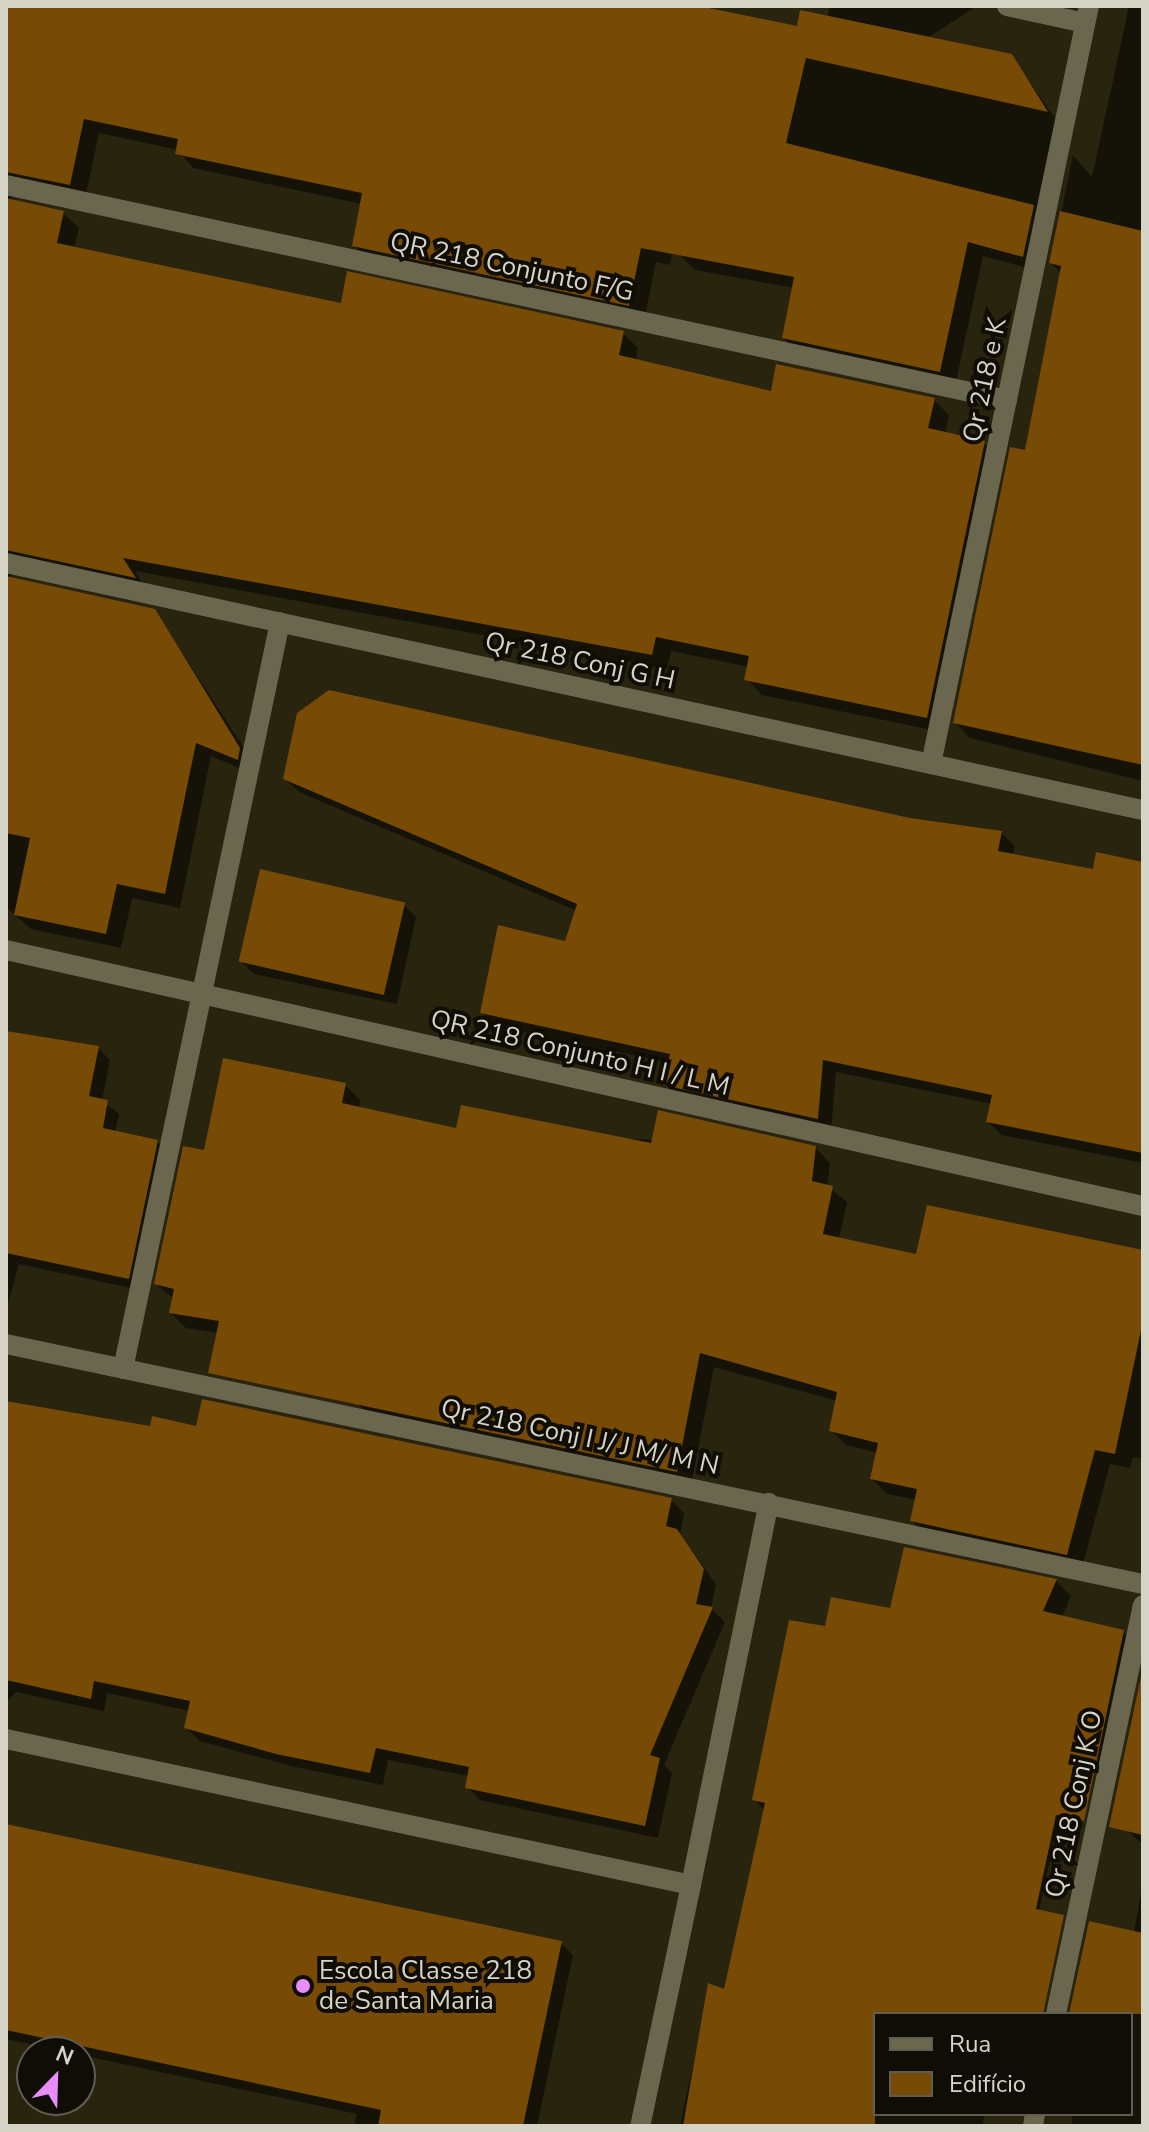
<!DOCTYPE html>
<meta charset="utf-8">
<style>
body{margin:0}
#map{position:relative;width:1149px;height:2132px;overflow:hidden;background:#29240e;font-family:"Nunito Sans",sans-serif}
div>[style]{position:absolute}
.shadow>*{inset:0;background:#0007}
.building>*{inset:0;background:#774a06;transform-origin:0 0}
.minor>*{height:20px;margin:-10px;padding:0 10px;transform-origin:10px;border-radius:10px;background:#6b664e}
.dots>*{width:22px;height:22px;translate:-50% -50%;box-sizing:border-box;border:4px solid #0f0d05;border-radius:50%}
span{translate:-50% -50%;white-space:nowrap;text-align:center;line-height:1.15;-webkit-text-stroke:8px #0f0d05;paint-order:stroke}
.street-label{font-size:26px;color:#d6d4c6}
.poi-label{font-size:26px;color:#d6d4c6}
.left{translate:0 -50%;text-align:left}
.frame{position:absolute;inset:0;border:8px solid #d6d4c6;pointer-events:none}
.legend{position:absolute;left:873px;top:2012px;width:260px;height:104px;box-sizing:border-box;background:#0f0d05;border:2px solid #5f5d52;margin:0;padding:10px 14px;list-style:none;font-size:24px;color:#d6d4c6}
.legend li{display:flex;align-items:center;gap:16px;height:40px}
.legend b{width:40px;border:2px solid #5f5d52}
.north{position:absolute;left:16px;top:2036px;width:80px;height:80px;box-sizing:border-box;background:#0f0d05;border:2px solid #5f5d52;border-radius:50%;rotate:23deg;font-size:22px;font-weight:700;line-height:32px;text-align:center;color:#d6d4c6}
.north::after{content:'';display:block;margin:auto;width:28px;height:36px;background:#e98dfd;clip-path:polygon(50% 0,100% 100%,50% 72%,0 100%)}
</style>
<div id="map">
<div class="shadow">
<i style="clip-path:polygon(6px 6px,713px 6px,670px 265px,656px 262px,644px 320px,369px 261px,354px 245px,362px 204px,193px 168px,178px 150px,99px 133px,85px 200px,11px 190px,12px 200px,63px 213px,79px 228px,74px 249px,342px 306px,623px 333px,638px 348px,636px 361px,773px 393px,934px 400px,949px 415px,945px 434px,984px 443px,999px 458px,942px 732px,762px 695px,747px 679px,749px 667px,671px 651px,667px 669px,135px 571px,148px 591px,17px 565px,10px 579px,154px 610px,255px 765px,253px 774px,211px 756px,180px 908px,132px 898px,121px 948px,31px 929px,6px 907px)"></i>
<i style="clip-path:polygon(830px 6px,977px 6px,927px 38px,1011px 56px,1067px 135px,1038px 271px,983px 256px,955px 386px,799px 353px,784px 338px,794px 288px,695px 270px,680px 255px,778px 24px,824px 33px)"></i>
<i style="clip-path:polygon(1129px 6px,1143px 6px,1143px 781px,970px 738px,955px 723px,1027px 453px,1061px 273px,1051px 263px,1073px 155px,1092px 177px)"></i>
<i style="clip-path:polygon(285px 779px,909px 820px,1001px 833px,1015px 846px,1013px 856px,1095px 871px,1143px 864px,1143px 1163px,1002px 1135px,988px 1122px,992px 1104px,836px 1072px,831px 1132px,679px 1097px,665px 1084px,670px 1063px,496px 1026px,482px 1013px,567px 943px,577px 911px,299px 792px)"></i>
<i style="clip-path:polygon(404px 905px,416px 917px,397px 1004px,254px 974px,242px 962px)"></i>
<i style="clip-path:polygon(6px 1032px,98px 1048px,110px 1060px,102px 1101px,119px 1114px,115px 1133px,157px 1142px,169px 1154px,140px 1290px,19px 1264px,6px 1311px)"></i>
<i style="clip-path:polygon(345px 1085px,360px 1100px,359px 1109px,457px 1131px,815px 1147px,830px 1163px,827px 1186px,847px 1202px,839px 1239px,917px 1256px,1143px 1252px,1143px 1459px,1133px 1457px,1130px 1468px,1110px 1464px,1082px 1568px,927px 1536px,912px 1521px,917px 1500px,887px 1494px,872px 1479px,878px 1453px,846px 1445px,831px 1430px,837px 1401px,714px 1367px,691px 1486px,373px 1419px,358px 1404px,219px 1333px,186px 1328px,171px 1313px,174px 1299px,156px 1284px,206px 1152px)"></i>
<i style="clip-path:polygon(6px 1403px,344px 1471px,671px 1500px,684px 1513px,680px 1534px,716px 1584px,711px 1608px,725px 1622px,664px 1765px,672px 1773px,658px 1838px,480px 1800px,467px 1787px,469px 1776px,388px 1760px,383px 1785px,291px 1766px,200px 1741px,186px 1728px,190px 1711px,107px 1693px,104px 1711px,16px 1692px,6px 1703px)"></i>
<i style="clip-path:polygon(1056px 1581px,1071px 1596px,1062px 1617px,1123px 1632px,1139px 1647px,1112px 1774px,1070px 1766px,1017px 2014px,875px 2014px,875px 2114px,985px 2114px,982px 2126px,680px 2126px,710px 1986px,725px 1992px,765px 1811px,754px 1799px,827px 1629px)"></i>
<i style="clip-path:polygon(1143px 1677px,1143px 1845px,1127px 1830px)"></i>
<i style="clip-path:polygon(6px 1826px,561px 1943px,573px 1955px,537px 2126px,354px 2126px,357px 2114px,6px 2039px)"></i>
<i style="clip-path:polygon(1143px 1881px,1143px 2126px,1071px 2126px,1073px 2114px,1131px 2114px,1131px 2014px,1093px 2014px,1134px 1933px)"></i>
</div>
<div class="building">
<i style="clip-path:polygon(6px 6px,699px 6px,797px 26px,800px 10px,1012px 54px,1048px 112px,806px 58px,786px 143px,1034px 205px,1023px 257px,968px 242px,940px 372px,782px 338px,794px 277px,641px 248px,629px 306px,352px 246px,362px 193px,175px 154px,178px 139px,84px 119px,70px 185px,6px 172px)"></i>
<i style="clip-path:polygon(6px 198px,64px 211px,57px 243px,151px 263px,341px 303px,347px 271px,624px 331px,619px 355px,771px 391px,776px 364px,935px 398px,928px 428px,985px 441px,927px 718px,744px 680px,749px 656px,656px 637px,652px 655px,123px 558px,136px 578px,6px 550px)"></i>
<i style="clip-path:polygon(1060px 211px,1143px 231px,1143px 765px,953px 723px,1010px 447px,1025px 450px,1061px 266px,1049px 263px)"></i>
<i style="clip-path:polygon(6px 576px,155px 609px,240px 748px,238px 760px,196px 743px,165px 894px,117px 884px,106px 934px,14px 915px,30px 838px,6px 833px)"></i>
<i style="clip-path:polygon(329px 690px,910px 818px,1002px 831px,998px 851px,1093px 869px,1096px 852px,1143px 862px,1143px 1153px,986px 1122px,992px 1095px,823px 1060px,818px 1119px,663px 1085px,670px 1054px,480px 1013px,498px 925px,565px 941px,577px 904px,283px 779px,297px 713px)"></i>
<i style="left:260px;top:869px;width:149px;height:95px;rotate:13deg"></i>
<i style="clip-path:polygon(6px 1031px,99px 1046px,89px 1096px,108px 1100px,103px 1128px,158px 1140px,129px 1279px,6px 1253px)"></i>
<i style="clip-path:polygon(223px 1058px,346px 1083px,342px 1103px,456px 1128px,461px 1105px,651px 1143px,658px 1110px,816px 1146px,812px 1181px,833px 1186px,823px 1234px,916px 1254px,927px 1205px,1143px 1250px,1143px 1321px,1115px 1454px,1095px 1450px,1067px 1555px,910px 1521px,917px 1489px,870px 1479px,878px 1443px,829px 1431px,837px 1392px,700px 1353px,677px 1472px,208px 1373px,219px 1321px,169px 1313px,174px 1289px,154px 1284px,183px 1146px,204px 1150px)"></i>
<i style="clip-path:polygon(202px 1399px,672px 1498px,666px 1526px,677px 1529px,704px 1569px,696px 1604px,713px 1607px,650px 1755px,660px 1758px,645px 1826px,465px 1788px,469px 1767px,376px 1748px,370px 1773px,276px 1754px,184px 1728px,190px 1701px,94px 1681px,91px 1699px,6px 1680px,6px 1401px,150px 1426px,152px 1416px,196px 1426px)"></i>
<i style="clip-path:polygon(904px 1547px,1057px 1579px,1043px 1611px,1124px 1630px,1084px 1821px,1056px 1815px,1036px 1909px,1064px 1915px,1043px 2014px,875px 2014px,875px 2126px,683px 2126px,708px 1983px,724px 1989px,765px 1803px,752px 1800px,789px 1620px,825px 1626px,831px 1597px,890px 1608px)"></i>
<i style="clip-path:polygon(1143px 1667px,1143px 1835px,1109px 1827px)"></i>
<i style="clip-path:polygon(6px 1824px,562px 1941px,523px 2126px,378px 2126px,381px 2110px,6px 2030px)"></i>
<i style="clip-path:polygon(1089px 1921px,1143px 1933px,1143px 2014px,1069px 2014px)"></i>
</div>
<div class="minor">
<i style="left:1007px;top:6px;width:80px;rotate:12.3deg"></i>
<i style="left:6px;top:185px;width:1024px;rotate:12.12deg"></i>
<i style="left:6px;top:563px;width:1164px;rotate:12.26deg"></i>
<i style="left:931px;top:764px;width:774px;rotate:-78.23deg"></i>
<i style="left:6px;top:950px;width:1165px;rotate:12.69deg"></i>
<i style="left:6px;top:1344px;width:1162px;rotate:11.92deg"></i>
<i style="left:123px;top:1369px;width:763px;rotate:-78.13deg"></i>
<i style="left:6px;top:1739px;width:700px;rotate:12.03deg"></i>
<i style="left:691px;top:1885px;width:246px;rotate:101.9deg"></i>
<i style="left:691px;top:1885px;width:390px;rotate:-78.5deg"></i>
<i style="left:1056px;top:2014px;width:418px;rotate:-78deg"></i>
<i style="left:1033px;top:2126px;width:12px;rotate:-81deg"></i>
</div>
<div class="dots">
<i style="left:303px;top:1986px;background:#e98dfd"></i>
</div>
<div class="street-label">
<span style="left:512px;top:267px;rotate:12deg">QR 218 Conjunto F/G</span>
<span style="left:985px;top:380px;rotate:-78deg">Qr 218 e K</span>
<span style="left:580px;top:661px;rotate:12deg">Qr 218 Conj G H</span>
<span style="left:580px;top:1053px;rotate:13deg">QR 218 Conjunto H I / L M</span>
<span style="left:580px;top:1437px;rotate:12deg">Qr 218 Conj I J/ J M/ M N</span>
<span style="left:1074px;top:1804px;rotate:-78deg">Qr 218 Conj K O</span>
</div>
<div class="poi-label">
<span class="left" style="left:319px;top:1986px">Escola Classe 218<br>de Santa Maria</span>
</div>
<div class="frame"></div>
<ul class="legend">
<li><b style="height:10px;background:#6b664e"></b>Rua</li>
<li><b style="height:22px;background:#774a06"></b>Edifício</li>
</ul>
<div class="north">N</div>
</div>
